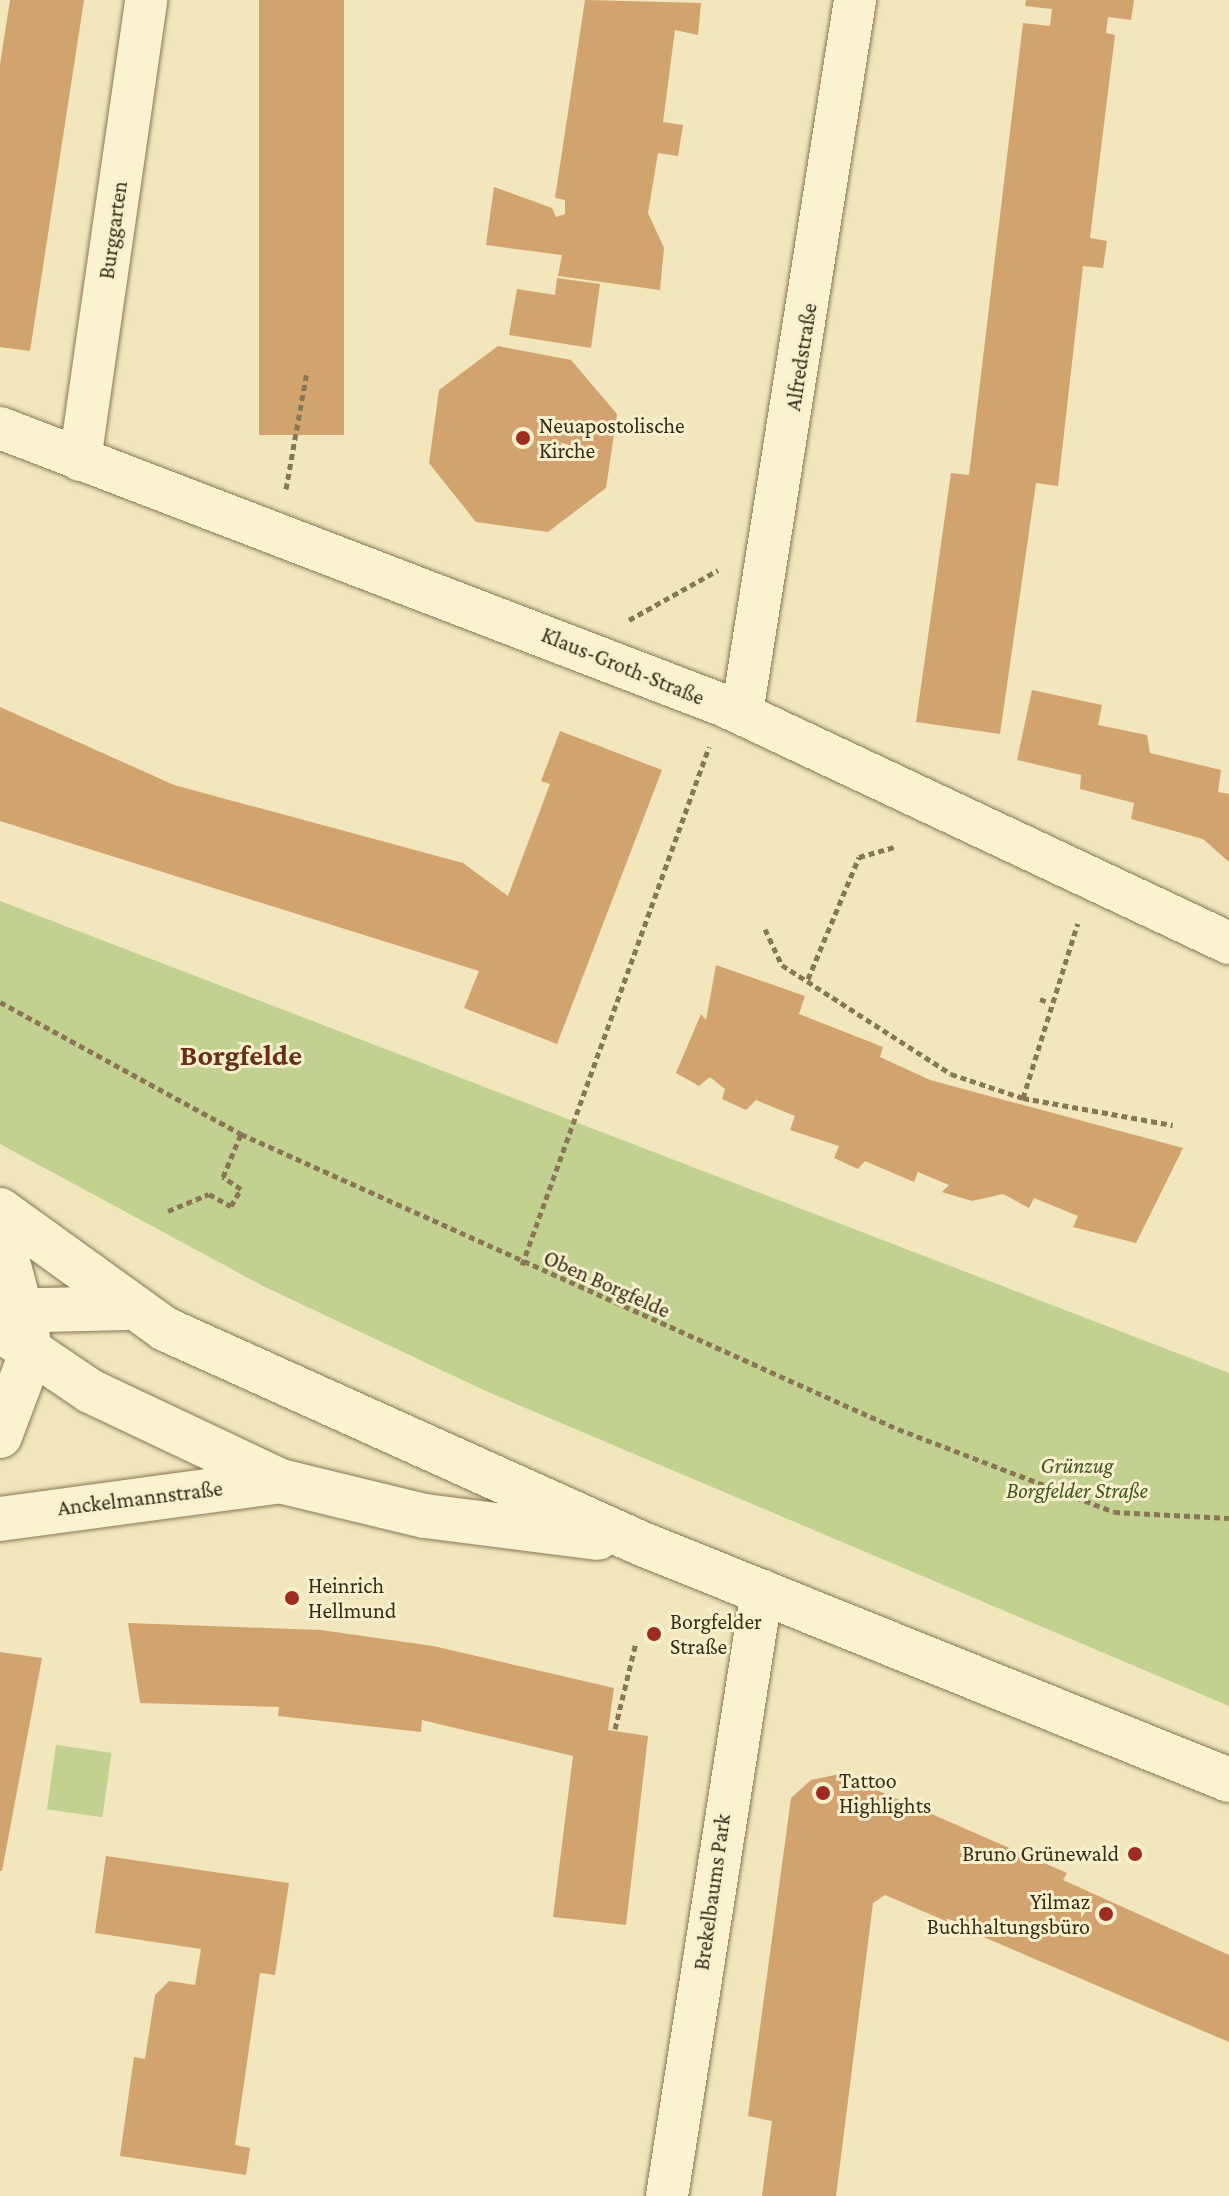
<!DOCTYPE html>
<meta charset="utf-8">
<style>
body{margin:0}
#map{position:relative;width:1229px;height:2196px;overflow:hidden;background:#f1e6bc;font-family:"Crimson Pro",serif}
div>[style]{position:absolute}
.green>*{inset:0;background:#c2d090;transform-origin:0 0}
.building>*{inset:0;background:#d2a26f;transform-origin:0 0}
.path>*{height:5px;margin-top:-2.5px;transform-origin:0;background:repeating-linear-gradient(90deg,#8a7654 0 6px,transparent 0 10px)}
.roads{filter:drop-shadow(0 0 2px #8a7654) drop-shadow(0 0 2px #8a7654)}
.minor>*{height:42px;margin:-21px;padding:0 21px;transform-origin:21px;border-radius:21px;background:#fbf3d0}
.secondary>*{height:44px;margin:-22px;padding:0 22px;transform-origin:22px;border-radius:22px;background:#fbf3d0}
.dots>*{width:22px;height:22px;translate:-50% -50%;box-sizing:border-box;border:4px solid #f8efcc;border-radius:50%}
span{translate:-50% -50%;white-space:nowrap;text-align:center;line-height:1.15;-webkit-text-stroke:6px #f8efcc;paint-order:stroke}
.street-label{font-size:22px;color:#382b1a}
.poi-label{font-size:22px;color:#382b1a}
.left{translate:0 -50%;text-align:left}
.right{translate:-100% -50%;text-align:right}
.park-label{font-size:22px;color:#43561f;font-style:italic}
.district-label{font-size:30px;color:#682f17;font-weight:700}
</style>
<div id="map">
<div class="green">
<i style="clip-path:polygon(0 901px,1229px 1373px,1229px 1706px,488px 1392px,265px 1287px,0 1144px)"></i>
<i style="left:56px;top:1745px;width:56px;height:65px;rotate:8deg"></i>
</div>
<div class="building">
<i style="clip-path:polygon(10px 0,84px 0,30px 351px,0 347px,0 65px)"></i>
<i style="left:259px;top:0;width:85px;height:435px"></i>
<i style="clip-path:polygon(585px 0,701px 3px,698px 35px,675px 30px,663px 122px,683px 125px,678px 156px,658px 153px,648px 213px,664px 248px,660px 290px,558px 276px,562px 255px,486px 245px,494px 187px,552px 208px,556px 217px,565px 214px,565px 200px,555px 198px)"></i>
<i style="clip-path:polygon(1026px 0,1134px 0,1131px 20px,1108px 17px,1106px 33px,1115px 35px,1090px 238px,1107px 241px,1103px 268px,1083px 266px,1058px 486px,1036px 483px,1000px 734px,916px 722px,951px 473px,969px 475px,1023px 23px,1050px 26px,1052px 9px,1025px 6px)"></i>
<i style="clip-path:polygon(557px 278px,600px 284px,591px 348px,509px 335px,517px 289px,555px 295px)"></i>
<i style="clip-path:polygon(498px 346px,571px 360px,617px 414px,606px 488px,548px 532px,476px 522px,429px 463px,439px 390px)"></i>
<i style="clip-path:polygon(1032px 690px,1102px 705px,1098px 725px,1147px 735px,1150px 753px,1221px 770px,1218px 792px,1229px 794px,1229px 862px,1203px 839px,1131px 819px,1134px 803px,1080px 789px,1081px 775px,1017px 760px)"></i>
<i style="clip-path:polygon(0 707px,174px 785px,463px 863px,508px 896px,550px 784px,541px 781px,560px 731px,662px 770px,557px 1044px,464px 1008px,479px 971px,0 821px)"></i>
<i style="clip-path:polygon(716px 965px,805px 996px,799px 1014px,883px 1047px,880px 1057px,930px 1080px,1183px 1148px,1136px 1243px,1073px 1227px,1078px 1216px,1034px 1198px,1029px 1208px,1003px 1194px,972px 1201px,942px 1192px,949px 1185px,918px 1172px,914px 1182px,865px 1161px,858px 1169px,834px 1158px,839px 1146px,790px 1130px,795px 1116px,756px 1100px,746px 1110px,722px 1099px,725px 1089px,710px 1077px,699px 1086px,676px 1073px,701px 1014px,706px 1020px)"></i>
<i style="clip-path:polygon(128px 1623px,321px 1630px,433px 1646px,614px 1688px,608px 1730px,648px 1736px,626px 1925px,553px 1917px,573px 1756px,422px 1720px,421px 1732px,278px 1716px,279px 1707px,140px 1703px)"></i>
<i style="clip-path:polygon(0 1652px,42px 1658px,2px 1871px,0 1871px)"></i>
<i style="clip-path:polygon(840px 1774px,1067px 1873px,1063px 1880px,1229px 1955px,1229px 2042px,885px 1895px,873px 1903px,836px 2196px,762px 2196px,772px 2121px,748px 2116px,791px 1798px,811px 1780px)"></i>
<i style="clip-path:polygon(106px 1856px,289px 1883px,275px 1975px,260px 1973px,235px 2145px,250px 2148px,246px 2175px,120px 2156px,134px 2057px,145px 2059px,155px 1995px,169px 1981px,195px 1985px,201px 1949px,95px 1933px)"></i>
</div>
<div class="path">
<i style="left:286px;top:489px;width:120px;rotate:-79.9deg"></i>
<i style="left:629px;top:620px;width:102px;rotate:-29.3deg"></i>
<i style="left:765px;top:929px;width:40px;rotate:65deg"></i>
<i style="left:782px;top:965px;width:201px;rotate:32.8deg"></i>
<i style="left:951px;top:1074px;width:76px;rotate:18.4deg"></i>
<i style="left:1023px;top:1098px;width:152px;rotate:10.2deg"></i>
<i style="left:808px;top:979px;width:132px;rotate:-67.3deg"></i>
<i style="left:859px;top:857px;width:37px;rotate:-16deg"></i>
<i style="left:1040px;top:999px;width:9px;rotate:21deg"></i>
<i style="left:0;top:1002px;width:275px;rotate:28.7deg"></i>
<i style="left:241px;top:1134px;width:720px;rotate:24.18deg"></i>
<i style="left:898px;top:1429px;width:231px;rotate:21deg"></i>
<i style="left:1114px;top:1512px;width:115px;rotate:3deg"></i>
<i style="left:1023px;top:1098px;width:183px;rotate:-72.6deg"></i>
<i style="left:168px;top:1211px;width:44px;rotate:-22.5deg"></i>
<i style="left:209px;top:1194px;width:25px;rotate:29deg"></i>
<i style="left:231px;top:1206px;width:20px;rotate:-60deg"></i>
<i style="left:241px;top:1189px;width:22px;rotate:-146deg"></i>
<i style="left:223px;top:1177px;width:47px;rotate:-67.3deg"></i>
<i style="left:522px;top:1265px;width:551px;rotate:-70.15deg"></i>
<i style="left:615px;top:1729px;width:89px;rotate:-76.4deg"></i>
</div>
<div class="roads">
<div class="minor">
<i style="left:0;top:428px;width:776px;rotate:20.98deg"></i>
<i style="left:725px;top:706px;width:557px;rotate:25.18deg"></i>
<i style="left:80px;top:460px;width:465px;rotate:-81.8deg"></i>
<i style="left:742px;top:713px;width:722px;rotate:-80.99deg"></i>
<i style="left:667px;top:2196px;width:613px;rotate:-81.09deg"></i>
</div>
<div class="secondary">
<i style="left:0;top:1210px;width:203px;rotate:35.8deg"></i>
<i style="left:165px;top:1329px;width:521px;rotate:24.25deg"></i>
<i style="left:640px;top:1543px;width:635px;rotate:21.92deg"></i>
<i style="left:0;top:1232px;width:109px;rotate:75.1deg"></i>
<i style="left:0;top:1311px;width:127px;rotate:-1.4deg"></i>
<i style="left:0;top:1330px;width:109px;rotate:34.1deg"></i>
<i style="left:90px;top:1391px;width:210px;rotate:25.3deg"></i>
<i style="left:280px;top:1481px;width:149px;rotate:13.6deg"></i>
<i style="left:425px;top:1516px;width:174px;rotate:7.2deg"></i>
<i style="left:0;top:1436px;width:91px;rotate:-69.4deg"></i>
<i style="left:0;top:1519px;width:283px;rotate:-7.7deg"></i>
</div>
</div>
<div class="dots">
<i style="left:523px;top:438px;background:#9d2b20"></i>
<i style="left:292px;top:1598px;background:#9d2b20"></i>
<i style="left:654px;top:1634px;background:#9d2b20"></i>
<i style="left:823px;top:1793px;background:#9d2b20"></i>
<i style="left:1135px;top:1854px;background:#9d2b20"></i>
<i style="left:1106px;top:1914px;background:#9d2b20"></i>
</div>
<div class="street-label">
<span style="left:113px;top:230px;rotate:-82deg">Burggarten</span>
<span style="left:801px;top:357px;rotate:-81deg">Alfredstraße</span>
<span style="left:623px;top:666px;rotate:22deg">Klaus-Groth-Straße</span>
<span style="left:607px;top:1284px;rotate:24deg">Oben Borgfelde</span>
<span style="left:140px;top:1498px;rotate:-7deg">Anckelmannstraße</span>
<span style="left:712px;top:1892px;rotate:-82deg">Brekelbaums Park</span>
</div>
<div class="poi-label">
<span class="left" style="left:539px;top:438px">Neuapostolische<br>Kirche</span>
<span class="left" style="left:308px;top:1598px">Heinrich<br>Hellmund</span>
<span class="left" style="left:670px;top:1634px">Borgfelder<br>Straße</span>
<span class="left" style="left:839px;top:1793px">Tattoo<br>Highlights</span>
<span class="right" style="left:1119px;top:1854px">Bruno Grünewald</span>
<span class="right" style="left:1090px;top:1914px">Yilmaz<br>Buchhaltungsbüro</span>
</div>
<div class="park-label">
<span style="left:1077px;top:1478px">Grünzug<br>Borgfelder Straße</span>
</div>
<div class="district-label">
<span style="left:241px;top:1055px">Borgfelde</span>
</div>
</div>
